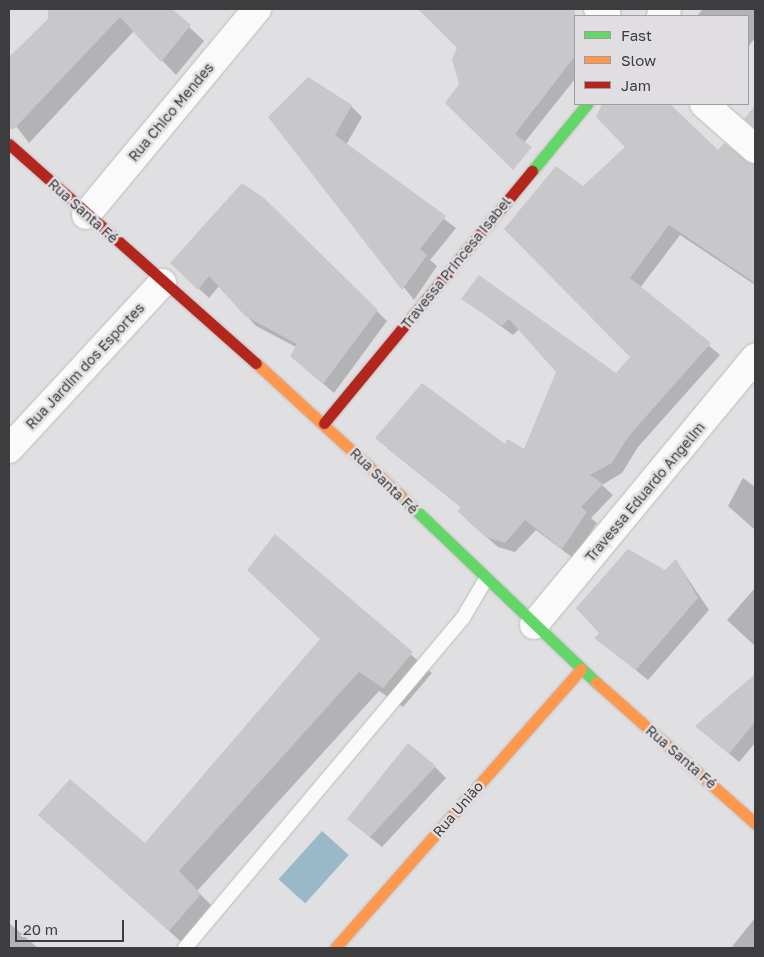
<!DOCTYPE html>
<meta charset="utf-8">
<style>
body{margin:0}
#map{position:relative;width:764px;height:957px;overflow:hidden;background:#e0dfe1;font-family:"Golos Text",sans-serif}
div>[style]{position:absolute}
.water>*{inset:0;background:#99b9c9;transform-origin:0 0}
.shadow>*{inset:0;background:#0003}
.building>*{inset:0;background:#c8c7c9}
.roads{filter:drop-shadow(0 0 1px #bdbcbd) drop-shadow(0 0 1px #bdbcbd)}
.lane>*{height:14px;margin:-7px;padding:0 7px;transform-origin:7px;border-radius:7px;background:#fafafa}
.street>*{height:28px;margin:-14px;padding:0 14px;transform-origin:14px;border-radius:14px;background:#fafafa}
.fast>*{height:11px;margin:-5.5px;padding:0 5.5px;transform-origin:5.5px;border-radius:5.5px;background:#63d668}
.slow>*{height:11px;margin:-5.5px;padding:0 5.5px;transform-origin:5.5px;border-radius:5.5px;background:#ff974d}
.jam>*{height:11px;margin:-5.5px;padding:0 5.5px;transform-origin:5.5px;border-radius:5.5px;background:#b3261e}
span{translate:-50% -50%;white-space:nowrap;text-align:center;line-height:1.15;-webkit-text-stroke:5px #e1dee2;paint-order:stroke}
.street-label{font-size:14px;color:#3d3c3e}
.frame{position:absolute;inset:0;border:10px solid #3d3c3e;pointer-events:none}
.legend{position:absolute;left:574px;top:15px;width:175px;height:90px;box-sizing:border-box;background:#e1dee2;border:1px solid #9f9da0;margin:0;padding:6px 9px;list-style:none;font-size:15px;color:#3d3c3e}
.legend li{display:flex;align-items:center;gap:10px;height:25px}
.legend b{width:25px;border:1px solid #9f9da0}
.scale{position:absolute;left:15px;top:920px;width:109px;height:22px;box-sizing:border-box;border:2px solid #3d3c3e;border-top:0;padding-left:6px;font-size:15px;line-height:18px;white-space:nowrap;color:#3d3c3e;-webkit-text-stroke:4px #e1dee2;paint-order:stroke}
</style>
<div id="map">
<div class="water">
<i style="left:322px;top:831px;width:36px;height:65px;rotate:42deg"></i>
</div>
<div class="shadow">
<i style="clip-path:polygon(49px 9px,170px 9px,204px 41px,176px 75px,134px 31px,29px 143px,9px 117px,9px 58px,49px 19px)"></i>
<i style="clip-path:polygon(420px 9px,559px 9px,575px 19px,575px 79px,508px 163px,460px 85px,458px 48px)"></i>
<i style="clip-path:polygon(703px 9px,755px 9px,755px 38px,748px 47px,748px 16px,697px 16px)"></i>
<i style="clip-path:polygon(608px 104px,668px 104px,718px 152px,755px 164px,755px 285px,680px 235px,640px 288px,720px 355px,638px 447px,622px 473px,602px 485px,613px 495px,591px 518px,597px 523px,573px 558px,536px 530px,515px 552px,498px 547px,469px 522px,462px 508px,387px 448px,505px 446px,524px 451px,558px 371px,519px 329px,513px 335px,463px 299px,479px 277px,616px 375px,632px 357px,583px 188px,627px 147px,598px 117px)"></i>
<i style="clip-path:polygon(351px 106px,362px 117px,346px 145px,456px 228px,430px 260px,437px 266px,414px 300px,270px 117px)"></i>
<i style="clip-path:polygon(265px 200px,387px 321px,334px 393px,291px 356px,296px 347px,256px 326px,219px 286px,209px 298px,172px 263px)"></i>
<i style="clip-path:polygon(743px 478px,755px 487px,754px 529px,728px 506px)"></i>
<i style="clip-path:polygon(275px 536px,432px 673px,403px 707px,379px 691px,197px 891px,220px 914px,188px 948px,40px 815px,145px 844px,321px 639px)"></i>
<i style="clip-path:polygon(676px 561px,709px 610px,648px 680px,596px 638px)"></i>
<i style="clip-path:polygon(755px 588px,755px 646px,727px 620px)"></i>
<i style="clip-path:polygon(755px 676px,755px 743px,739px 762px,697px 726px)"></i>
<i style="clip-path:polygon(435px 767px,446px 778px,382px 847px,348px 819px)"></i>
<i style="clip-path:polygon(755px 918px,755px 948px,731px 948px)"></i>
<i style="clip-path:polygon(9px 923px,38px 948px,9px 948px)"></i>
</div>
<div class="building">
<i style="clip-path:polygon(48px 9px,172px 9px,191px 25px,161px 62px,120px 17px,14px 129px,9px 129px,9px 57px,48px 19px)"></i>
<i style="clip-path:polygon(418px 9px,575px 9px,575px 56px,515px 134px,532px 147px,513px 170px,445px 103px,459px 84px,452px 59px,457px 48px)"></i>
<i style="clip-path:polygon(308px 77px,352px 105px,335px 135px,446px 216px,420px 249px,427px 255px,402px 290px,268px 117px)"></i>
<i style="clip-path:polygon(602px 104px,670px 104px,718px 150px,724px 143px,755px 164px,755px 283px,669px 225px,630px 278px,711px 343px,628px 437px,612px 463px,590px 475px,603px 484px,581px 507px,587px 512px,562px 549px,525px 520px,505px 543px,486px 537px,457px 511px,461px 507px,375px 438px,422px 383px,505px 444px,507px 439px,524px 449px,556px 372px,509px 319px,502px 326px,461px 299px,479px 275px,616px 373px,630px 357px,504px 229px,556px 166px,583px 186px,625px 147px,596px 117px)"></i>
<i style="clip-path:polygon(755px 106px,755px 128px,744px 119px)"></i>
<i style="clip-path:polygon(242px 183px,265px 199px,378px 310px,323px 384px,290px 356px,297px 344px,245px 316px,209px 276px,198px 290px,170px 263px)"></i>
<i style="clip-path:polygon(275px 534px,413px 652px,383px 688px,359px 672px,179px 871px,201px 894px,169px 931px,38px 815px,70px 779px,145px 843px,320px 639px,247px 570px)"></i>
<i style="clip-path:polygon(628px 549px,665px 570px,676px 559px,698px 598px,636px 670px,594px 638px,599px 633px,576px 608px)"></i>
<i style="clip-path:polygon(755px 674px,755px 722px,729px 754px,695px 726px)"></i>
<i style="clip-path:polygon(408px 743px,436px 766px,370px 837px,347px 819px)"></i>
</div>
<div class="roads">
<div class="lane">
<i style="left:185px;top:948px;width:431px;rotate:-49.9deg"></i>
<i style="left:463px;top:618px;width:45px;rotate:-59.5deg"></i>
</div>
<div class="street">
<i style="left:598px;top:9px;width:11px;rotate:38deg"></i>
<i style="left:661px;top:16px;width:9px;rotate:-49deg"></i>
<i style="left:704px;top:104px;width:68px;rotate:41.4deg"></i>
<i style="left:86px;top:215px;width:268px;rotate:-50.3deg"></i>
<i style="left:9px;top:449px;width:226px;rotate:-47.3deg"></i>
<i style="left:534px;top:625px;width:347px;rotate:-50.4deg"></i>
</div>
<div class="fast">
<i style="left:532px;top:171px;width:87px;rotate:-50.6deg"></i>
<i style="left:400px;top:495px;width:271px;rotate:43.7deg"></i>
</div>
<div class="slow">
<i style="left:256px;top:363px;width:195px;rotate:42.5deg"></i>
<i style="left:596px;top:682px;width:213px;rotate:41.6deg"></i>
<i style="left:335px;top:948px;width:372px;rotate:-48.6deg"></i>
</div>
<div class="jam">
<i style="left:9px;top:144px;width:330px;rotate:41.6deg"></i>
<i style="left:324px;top:423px;width:327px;rotate:-50.5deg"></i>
</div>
</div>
<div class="street-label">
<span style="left:171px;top:112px;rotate:-50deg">Rua Chico Mendes</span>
<span style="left:83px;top:211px;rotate:42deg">Rua Santa Fé</span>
<span style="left:456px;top:263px;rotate:-51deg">Travessa Princesa Isabel</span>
<span style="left:85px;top:366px;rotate:-47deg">Rua Jardim dos Esportes</span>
<span style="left:384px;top:481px;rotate:44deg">Rua Santa Fé</span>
<span style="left:645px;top:492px;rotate:-50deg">Travessa Eduardo Angelim</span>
<span style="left:681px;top:757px;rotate:41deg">Rua Santa Fé</span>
<span style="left:458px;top:809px;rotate:-49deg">Rua União</span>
</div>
<div class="frame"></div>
<ul class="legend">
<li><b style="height:6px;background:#63d668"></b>Fast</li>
<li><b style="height:6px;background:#ff974d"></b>Slow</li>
<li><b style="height:6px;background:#b3261e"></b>Jam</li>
</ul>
<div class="scale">20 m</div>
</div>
